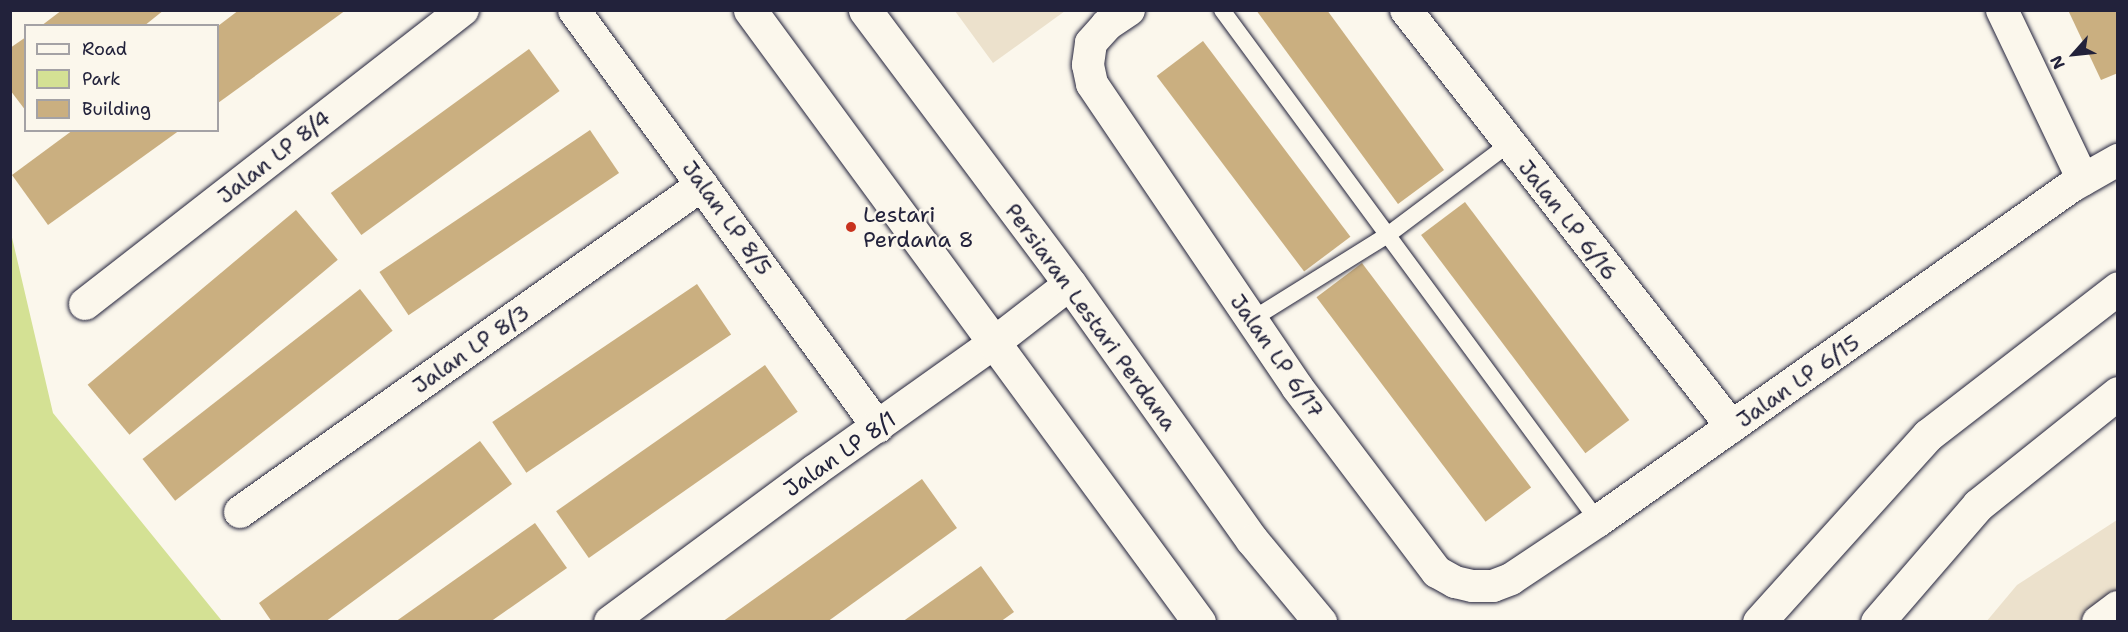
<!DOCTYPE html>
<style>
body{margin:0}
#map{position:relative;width:2128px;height:632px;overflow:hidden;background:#fbf7ec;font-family:"Shantell Sans",sans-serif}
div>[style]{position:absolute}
.built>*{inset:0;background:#ece1cc}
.green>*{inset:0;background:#d4e194}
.building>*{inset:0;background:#caaf80;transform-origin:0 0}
.roads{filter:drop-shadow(0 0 2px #22223b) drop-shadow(0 0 2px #22223b)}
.service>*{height:16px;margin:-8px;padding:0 8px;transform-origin:8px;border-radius:8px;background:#fbf7ec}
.minor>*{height:32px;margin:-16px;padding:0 16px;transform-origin:16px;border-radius:16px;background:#fbf7ec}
.secondary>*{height:33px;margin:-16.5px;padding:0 16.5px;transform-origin:16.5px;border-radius:16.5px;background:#fbf7ec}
.dots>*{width:16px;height:16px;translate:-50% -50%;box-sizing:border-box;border:3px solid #fbf7ec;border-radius:50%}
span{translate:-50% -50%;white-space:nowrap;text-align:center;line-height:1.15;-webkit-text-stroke:5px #fbf7ec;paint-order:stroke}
.street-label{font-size:22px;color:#22223b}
.poi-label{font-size:22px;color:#22223b}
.left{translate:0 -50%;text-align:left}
.frame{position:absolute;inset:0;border:12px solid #22223b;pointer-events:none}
.legend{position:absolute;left:24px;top:24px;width:195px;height:108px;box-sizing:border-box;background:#fbf7ec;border:2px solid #a4a2a5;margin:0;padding:8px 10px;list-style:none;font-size:18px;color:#22223b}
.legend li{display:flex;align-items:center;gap:12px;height:30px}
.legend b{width:30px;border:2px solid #a4a2a5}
.north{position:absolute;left:2044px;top:24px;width:60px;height:60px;-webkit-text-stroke:4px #fbf7ec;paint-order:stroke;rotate:243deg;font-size:16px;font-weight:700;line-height:24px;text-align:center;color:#22223b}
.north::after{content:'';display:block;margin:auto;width:21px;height:27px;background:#22223b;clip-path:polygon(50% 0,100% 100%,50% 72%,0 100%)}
</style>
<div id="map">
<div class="built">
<i style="clip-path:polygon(955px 11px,1065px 11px,993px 63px)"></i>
<i style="clip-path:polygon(2117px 520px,2117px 621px,1986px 622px,2017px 585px)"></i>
</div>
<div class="green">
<i style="clip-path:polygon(10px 229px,53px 413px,222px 621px,11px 621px)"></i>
</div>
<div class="building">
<i style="clip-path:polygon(62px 10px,164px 10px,144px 26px,41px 26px)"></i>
<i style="clip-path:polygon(239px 10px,346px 10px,218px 103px,218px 26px)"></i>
<i style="clip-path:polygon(1256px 10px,1327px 10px,1444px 170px,1398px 204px)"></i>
<i style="clip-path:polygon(2068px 10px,2118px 10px,2118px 73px,2101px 80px)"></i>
<i style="clip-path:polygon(26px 37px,26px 111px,10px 90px,10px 48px)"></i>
<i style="left:1203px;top:41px;width:245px;height:58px;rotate:53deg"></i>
<i style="left:529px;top:49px;width:52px;height:245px;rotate:54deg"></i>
<i style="clip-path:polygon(73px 130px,180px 130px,48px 225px,12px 175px)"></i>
<i style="left:590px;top:130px;width:52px;height:254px;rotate:56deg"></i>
<i style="left:1465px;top:202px;width:273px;height:55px;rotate:53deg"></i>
<i style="left:296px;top:210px;width:65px;height:272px;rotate:50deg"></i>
<i style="left:1362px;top:263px;width:281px;height:57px;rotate:53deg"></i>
<i style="left:697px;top:284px;width:61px;height:247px;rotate:56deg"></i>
<i style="left:360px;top:289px;width:53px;height:276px;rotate:52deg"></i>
<i style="left:765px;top:365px;width:57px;height:255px;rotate:55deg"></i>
<i style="clip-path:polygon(480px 441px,512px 484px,325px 622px,272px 622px,259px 603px)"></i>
<i style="clip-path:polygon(922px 479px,957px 528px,827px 622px,722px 622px)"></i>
<i style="clip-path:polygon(535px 523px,567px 568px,490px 622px,395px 622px)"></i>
<i style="clip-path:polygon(981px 566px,1014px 612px,1000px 622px,902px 622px)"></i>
</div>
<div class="roads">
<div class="service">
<i style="left:1222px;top:10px;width:634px;rotate:53.65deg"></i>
<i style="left:1251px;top:320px;width:163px;rotate:-31.9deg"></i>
<i style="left:1389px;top:234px;width:150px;rotate:-36.9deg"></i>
</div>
<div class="minor">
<i style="left:574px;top:10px;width:516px;rotate:53.91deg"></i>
<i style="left:1129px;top:10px;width:27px;rotate:146deg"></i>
<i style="left:1107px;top:25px;width:24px;rotate:132deg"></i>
<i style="left:1091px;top:43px;width:22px;rotate:98deg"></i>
<i style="left:1088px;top:65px;width:19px;rotate:78deg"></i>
<i style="left:1092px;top:84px;width:366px;rotate:55.9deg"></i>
<i style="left:1297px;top:387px;width:232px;rotate:52.9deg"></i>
<i style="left:1437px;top:572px;width:21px;rotate:29deg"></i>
<i style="left:1455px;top:582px;width:18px;rotate:13deg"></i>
<i style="left:1473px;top:586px;width:20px"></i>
<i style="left:1493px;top:586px;width:19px;rotate:-21deg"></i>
<i style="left:1511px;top:579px;width:105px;rotate:-33.7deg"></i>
<i style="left:1598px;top:521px;width:580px;rotate:-35.25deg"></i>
<i style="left:2072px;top:186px;width:53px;rotate:-29.5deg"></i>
<i style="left:1406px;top:10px;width:529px;rotate:51.98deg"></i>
<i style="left:2002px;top:10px;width:188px;rotate:64.5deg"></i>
<i style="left:85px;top:304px;width:479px;rotate:-37.9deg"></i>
<i style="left:240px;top:512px;width:566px;rotate:-35.29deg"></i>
<i style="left:610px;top:622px;width:254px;rotate:-36.5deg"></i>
<i style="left:814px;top:471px;width:221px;rotate:-35.4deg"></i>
<i style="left:994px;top:343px;width:96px;rotate:-37.8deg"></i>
<i style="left:2098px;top:622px;width:25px;rotate:-37deg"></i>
</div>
<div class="secondary">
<i style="left:750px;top:10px;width:759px;rotate:53.73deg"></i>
<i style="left:865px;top:10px;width:342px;rotate:53.2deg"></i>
<i style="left:1070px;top:284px;width:314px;rotate:54.6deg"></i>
<i style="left:1252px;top:540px;width:107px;rotate:50.3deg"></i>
<i style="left:1759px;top:622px;width:252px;rotate:-47.9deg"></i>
<i style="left:1928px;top:435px;width:240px;rotate:-37.7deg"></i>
<i style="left:1877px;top:622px;width:155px;rotate:-49.2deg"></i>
<i style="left:1978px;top:505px;width:179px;rotate:-38.7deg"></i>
</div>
</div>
<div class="dots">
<i style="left:851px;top:227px;background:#c8321e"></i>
</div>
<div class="street-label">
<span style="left:274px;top:157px;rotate:-38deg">Jalan LP 8/4</span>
<span style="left:727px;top:218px;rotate:54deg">Jalan LP 8/5</span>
<span style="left:1568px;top:220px;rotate:52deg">Jalan LP 6/16</span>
<span style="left:1091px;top:317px;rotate:54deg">Persiaran Lestari Perdana</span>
<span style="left:471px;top:349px;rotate:-35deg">Jalan LP 8/3</span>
<span style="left:1277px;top:356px;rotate:55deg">Jalan LP 6/17</span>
<span style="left:1798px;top:381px;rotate:-35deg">Jalan LP 6/15</span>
<span style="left:840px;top:454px;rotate:-35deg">Jalan LP 8/1</span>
</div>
<div class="poi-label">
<span class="left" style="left:863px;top:227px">Lestari<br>Perdana 8</span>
</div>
<div class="frame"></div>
<ul class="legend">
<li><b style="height:8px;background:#fbf7ec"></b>Road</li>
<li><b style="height:16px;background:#d4e194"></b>Park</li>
<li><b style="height:16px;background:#caaf80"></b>Building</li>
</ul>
<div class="north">N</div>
</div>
